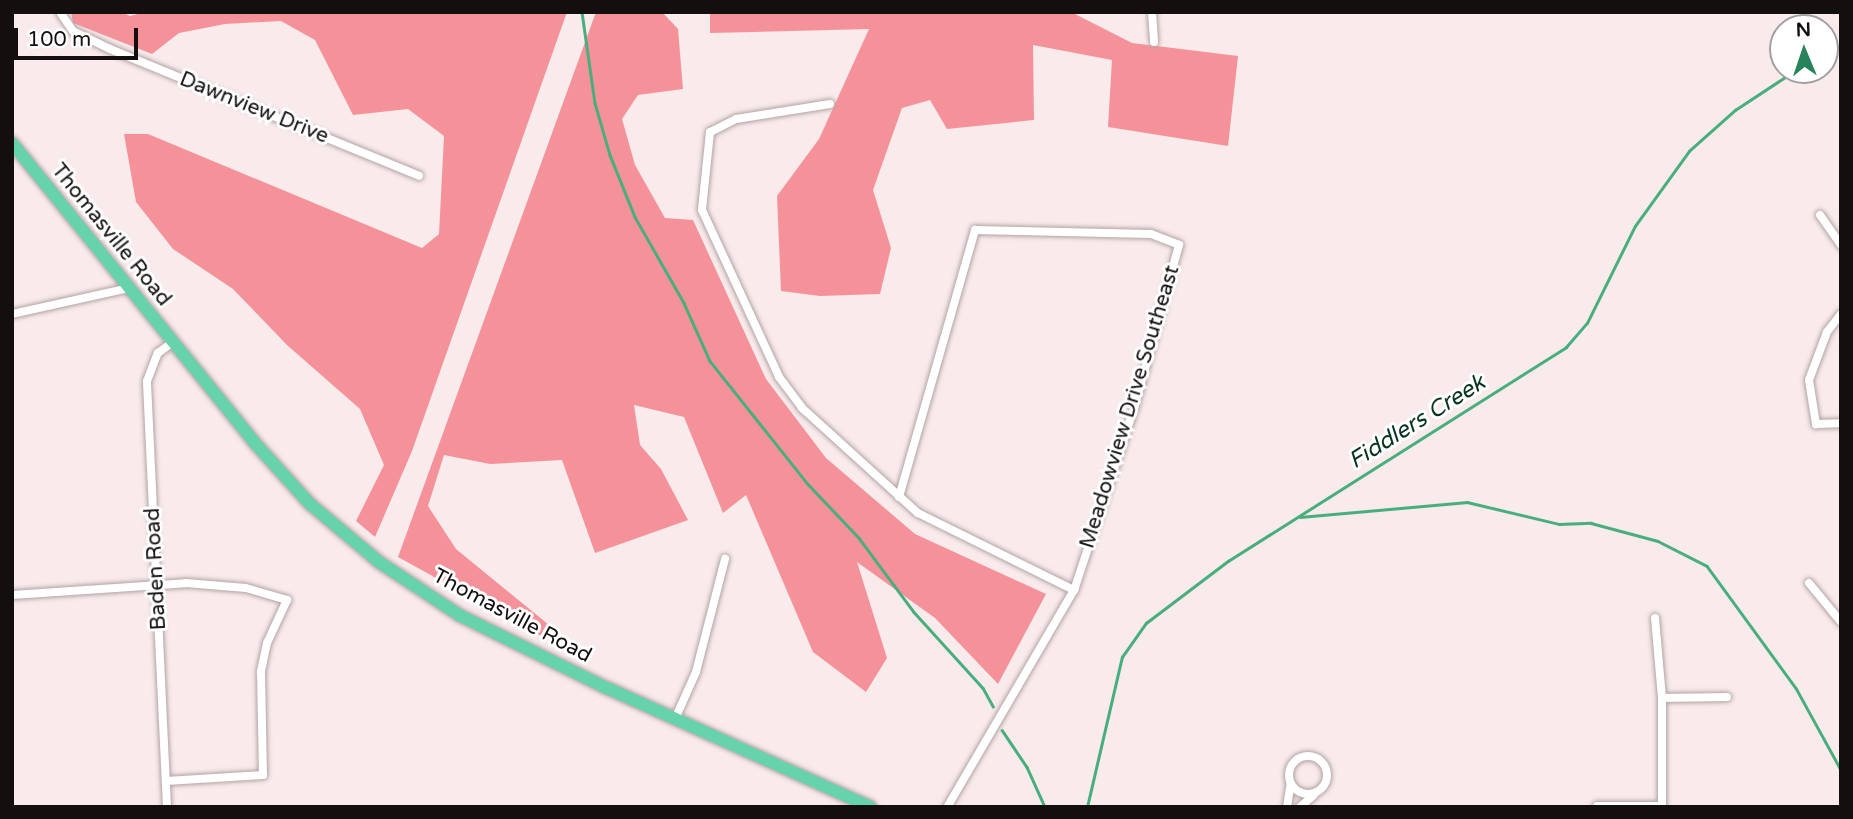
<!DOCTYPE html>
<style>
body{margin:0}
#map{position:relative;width:1853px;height:819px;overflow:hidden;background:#f9eaeb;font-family:"Varela Round",sans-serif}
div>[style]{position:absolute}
.forest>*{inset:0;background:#f59299}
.stream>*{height:2.5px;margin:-1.25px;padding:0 1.25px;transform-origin:1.25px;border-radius:1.25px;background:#48ae7d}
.roads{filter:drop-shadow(0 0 2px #b2a4a4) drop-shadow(0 0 2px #b2a4a4)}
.street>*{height:8px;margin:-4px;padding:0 4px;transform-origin:4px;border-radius:4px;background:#fff}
.street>.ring{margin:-4px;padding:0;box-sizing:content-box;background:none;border:8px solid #fff;border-radius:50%}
.primary>*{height:12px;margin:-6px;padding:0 6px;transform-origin:6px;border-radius:6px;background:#67d3ad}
span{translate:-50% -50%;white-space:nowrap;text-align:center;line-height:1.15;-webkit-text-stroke:6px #fff;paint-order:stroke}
.street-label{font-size:21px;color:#130f0f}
.water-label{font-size:23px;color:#073421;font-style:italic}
.frame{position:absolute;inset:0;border:14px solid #130f0f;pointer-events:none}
.north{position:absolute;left:1769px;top:14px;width:70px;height:70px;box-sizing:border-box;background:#fff;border:2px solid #a19f9f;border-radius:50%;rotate:358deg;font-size:19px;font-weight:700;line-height:28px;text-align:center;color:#130f0f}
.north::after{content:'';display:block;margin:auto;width:24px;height:32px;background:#27835a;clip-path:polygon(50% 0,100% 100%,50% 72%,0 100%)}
.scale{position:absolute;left:14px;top:28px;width:124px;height:32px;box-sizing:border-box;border:4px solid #130f0f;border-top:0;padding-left:9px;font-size:21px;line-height:24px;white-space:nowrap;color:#130f0f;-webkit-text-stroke:5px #fff;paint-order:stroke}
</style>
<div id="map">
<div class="forest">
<i style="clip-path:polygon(71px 12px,122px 12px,130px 16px,145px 12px,567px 12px,412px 451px,375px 537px,356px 521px,384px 465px,360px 409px,287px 345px,233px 289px,173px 249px,136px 202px,124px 134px,148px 134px,422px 248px,439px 234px,444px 136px,408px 109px,353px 115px,315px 40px,281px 21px,225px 24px,179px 33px,152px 54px,73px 23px)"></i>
<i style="clip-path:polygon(596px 12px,662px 12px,678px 29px,683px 89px,638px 95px,622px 119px,635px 165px,665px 218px,693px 220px,766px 379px,826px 458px,915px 534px,1046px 594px,998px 684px,935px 618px,857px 562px,887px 658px,866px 692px,813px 652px,746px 495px,723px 513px,684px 417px,634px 405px,640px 445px,661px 469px,688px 520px,595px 553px,562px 460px,490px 464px,444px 455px,428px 506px,456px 549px,549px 625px,545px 638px,398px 557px)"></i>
<i style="clip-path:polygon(710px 12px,1071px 12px,1132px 43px,1238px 56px,1228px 146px,1108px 127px,1112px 60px,1033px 45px,1034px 120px,947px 129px,930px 100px,902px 108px,873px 190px,891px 248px,880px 294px,820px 296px,781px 291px,777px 196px,819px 139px,869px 29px,710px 33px)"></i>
</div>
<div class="stream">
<i style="left:582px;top:12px;width:92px;rotate:81.9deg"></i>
<i style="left:595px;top:103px;width:54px;rotate:73.9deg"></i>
<i style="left:610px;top:155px;width:67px;rotate:68deg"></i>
<i style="left:635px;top:217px;width:99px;rotate:60.3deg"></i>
<i style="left:684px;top:303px;width:64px;rotate:65.9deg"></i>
<i style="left:710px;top:361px;width:157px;rotate:51.5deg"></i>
<i style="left:808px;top:484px;width:74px;rotate:46.6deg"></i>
<i style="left:859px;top:538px;width:92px;rotate:53.4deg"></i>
<i style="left:914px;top:612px;width:103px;rotate:47.8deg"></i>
<i style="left:983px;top:688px;width:21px;rotate:61deg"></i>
<i style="left:1825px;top:54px;width:18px;rotate:-29deg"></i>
<i style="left:1300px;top:517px;width:168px;rotate:-5.1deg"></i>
<i style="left:1467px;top:502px;width:95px;rotate:13.4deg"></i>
<i style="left:1559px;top:524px;width:32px;rotate:-2deg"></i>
<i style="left:1591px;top:523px;width:69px;rotate:15deg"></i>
<i style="left:1658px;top:541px;width:55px;rotate:27deg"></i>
<i style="left:1707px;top:566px;width:151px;rotate:53.9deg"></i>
<i style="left:1796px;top:688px;width:94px;rotate:61.2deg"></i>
<i style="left:1002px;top:730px;width:45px;rotate:56deg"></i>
<i style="left:1027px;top:767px;width:44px;rotate:65.8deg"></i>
<i style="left:1087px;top:807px;width:154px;rotate:-76.9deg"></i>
<i style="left:1122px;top:657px;width:42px;rotate:-54.8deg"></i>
<i style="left:1146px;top:623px;width:103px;rotate:-37.1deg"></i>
<i style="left:1228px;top:561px;width:400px;rotate:-32.3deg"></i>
<i style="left:1566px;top:347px;width:32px;rotate:-49deg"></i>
<i style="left:1587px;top:323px;width:108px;rotate:-63.7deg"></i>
<i style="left:1635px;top:226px;width:92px;rotate:-54.2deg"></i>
<i style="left:1689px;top:151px;width:62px;rotate:-41.7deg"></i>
<i style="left:1735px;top:110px;width:73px;rotate:-33.3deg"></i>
</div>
<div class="roads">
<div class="street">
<i style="left:60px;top:12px;width:23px;rotate:56deg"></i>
<i style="left:73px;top:31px;width:41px;rotate:25.9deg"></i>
<i style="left:110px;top:49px;width:334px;rotate:22.3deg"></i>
<i style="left:1152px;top:12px;width:30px;rotate:86deg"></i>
<i style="left:830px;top:104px;width:95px;rotate:170.9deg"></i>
<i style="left:736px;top:119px;width:29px;rotate:153deg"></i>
<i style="left:710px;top:132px;width:78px;rotate:95.9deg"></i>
<i style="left:702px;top:210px;width:184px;rotate:65.2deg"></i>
<i style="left:779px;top:377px;width:39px;rotate:53deg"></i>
<i style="left:802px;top:408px;width:156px;rotate:42.2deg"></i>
<i style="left:918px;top:513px;width:174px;rotate:26.3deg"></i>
<i style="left:1820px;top:215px;width:37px;rotate:55deg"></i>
<i style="left:12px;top:314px;width:120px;rotate:-12.5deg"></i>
<i style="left:1841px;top:314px;width:23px;rotate:128deg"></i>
<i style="left:1827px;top:332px;width:51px;rotate:110.6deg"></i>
<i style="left:1809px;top:380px;width:45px;rotate:81deg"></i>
<i style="left:1816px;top:424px;width:25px;rotate:-2deg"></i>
<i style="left:899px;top:497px;width:278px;rotate:-74.1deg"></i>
<i style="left:975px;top:230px;width:176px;rotate:1.3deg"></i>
<i style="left:1151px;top:234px;width:30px;rotate:21deg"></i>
<i style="left:1179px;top:245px;width:166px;rotate:105.4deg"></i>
<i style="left:1135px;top:405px;width:195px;rotate:108.2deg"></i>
<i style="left:1074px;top:590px;width:251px;rotate:120.3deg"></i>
<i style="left:1809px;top:583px;width:50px;rotate:50.6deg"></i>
<i style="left:12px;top:595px;width:174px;rotate:-3.9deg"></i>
<i style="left:186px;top:583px;width:60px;rotate:4.8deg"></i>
<i style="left:246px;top:588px;width:43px;rotate:16.3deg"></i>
<i style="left:287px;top:600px;width:47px;rotate:114.9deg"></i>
<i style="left:267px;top:643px;width:30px;rotate:102deg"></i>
<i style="left:261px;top:672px;width:103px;rotate:88.9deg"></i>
<i style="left:263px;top:775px;width:97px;rotate:176.5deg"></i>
<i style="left:1655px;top:618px;width:80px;rotate:85deg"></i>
<i style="left:1662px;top:698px;width:109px;rotate:90deg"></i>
<i style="left:1662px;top:698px;width:65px;rotate:-0.9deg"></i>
<i style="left:675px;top:719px;width:51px;rotate:-65.9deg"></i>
<i style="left:696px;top:672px;width:117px;rotate:-75.6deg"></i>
<i class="ring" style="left:1289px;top:756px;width:30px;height:30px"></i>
<i style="left:1597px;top:806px;width:65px"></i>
<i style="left:167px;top:807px;width:426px;rotate:-92.7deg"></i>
<i style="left:147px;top:381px;width:30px;rotate:-69deg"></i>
<i style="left:158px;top:353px;width:19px;rotate:-36deg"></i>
<i style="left:1287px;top:807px;width:24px;rotate:-81deg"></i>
<i style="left:1300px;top:807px;width:18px;rotate:-41deg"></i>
</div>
<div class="primary">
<i style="left:12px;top:143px;width:383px;rotate:51deg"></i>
<i style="left:253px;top:441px;width:85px;rotate:47.9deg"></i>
<i style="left:310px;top:504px;width:90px;rotate:40deg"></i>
<i style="left:379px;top:562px;width:96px;rotate:33.5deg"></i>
<i style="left:459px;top:615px;width:165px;rotate:26.3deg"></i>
<i style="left:607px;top:688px;width:289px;rotate:24.3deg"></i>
</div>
</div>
<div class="street-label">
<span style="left:254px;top:108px;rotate:22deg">Dawnview Drive</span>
<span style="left:111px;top:235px;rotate:51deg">Thomasville Road</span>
<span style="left:1130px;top:407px;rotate:-73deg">Meadowview Drive Southeast</span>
<span style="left:156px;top:569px;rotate:-93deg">Baden Road</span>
<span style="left:512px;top:616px;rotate:28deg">Thomasville Road</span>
</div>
<div class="water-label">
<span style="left:1417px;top:422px;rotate:-32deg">Fiddlers Creek</span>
</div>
<div class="frame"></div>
<div class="north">N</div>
<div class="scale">100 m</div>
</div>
